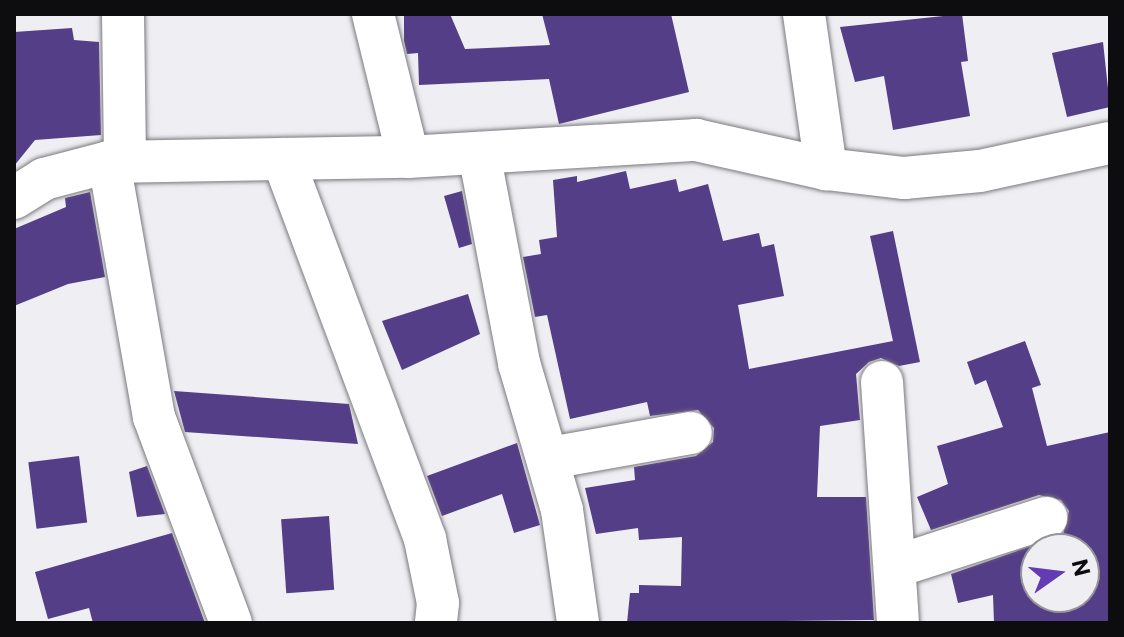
<!DOCTYPE html>
<style>
body{margin:0}
#map{position:relative;width:1124px;height:637px;overflow:hidden;background:#efeef3;font-family:Commissioner,sans-serif}
div>[style]{position:absolute}
.building>*{inset:0;background:#543e87;transform-origin:0 0}
.roads{filter:drop-shadow(0 0 2px #7a797e) drop-shadow(0 0 2px #7a797e)}
.minor>*{height:42px;margin:-21px;padding:0 21px;transform-origin:21px;border-radius:21px;background:#fff}
span{translate:-50% -50%;white-space:nowrap;text-align:center;line-height:1.15;-webkit-text-stroke:8px #efeef3;paint-order:stroke}
.frame{position:absolute;inset:0;border:16px solid #0d0d0f;pointer-events:none}
.north{position:absolute;left:1020px;top:533px;width:80px;height:80px;box-sizing:border-box;background:#efeef3;border:2px solid #959498;border-radius:50%;rotate:76deg;font-size:22px;font-weight:700;line-height:32px;text-align:center;color:#0d0d0f}
.north::after{content:'';display:block;margin:auto;width:28px;height:36px;background:#653bb3;clip-path:polygon(50% 0,100% 100%,50% 72%,0 100%)}
</style>
<div id="map">
<div class="building">
<i style="clip-path:polygon(404px 14px,450px 14px,465px 49px,550px 45px,542px 14px,671px 14px,689px 92px,559px 124px,549px 79px,419px 85px,418px 53px,407px 54px,404px 41px)"></i>
<i style="clip-path:polygon(962px 14px,968px 61px,961px 62px,970px 116px,893px 130px,884px 76px,855px 82px,840px 27px)"></i>
<i style="clip-path:polygon(72px 28px,74px 40px,99px 42px,101px 135px,35px 140px,14px 166px,14px 32px)"></i>
<i style="clip-path:polygon(1103px 42px,1110px 107px,1067px 117px,1052px 53px)"></i>
<i style="clip-path:polygon(626px 171px,630px 189px,676px 179px,679px 192px,708px 184px,723px 241px,759px 233px,762px 247px,774px 244px,784px 296px,738px 305px,749px 369px,893px 341px,870px 236px,893px 231px,920px 362px,899px 366px,881px 358px,869px 362px,856px 374px,860px 420px,820px 426px,817px 497px,866px 497px,874px 620px,627px 623px,630px 593px,639px 593px,639px 585px,681px 586px,682px 537px,639px 540px,638px 528px,596px 534px,585px 488px,635px 480px,634px 467px,696px 456px,713px 442px,714px 428px,698px 410px,650px 416px,647px 402px,570px 419px,547px 315px,535px 317px,523px 257px,541px 254px,539px 240px,557px 237px,553px 180px,577px 176px,577px 182px)"></i>
<i style="clip-path:polygon(462px 191px,472px 244px,459px 248px,444px 196px)"></i>
<i style="clip-path:polygon(90px 192px,105px 277px,68px 284px,14px 306px,14px 229px,66px 207px,65px 198px)"></i>
<i style="clip-path:polygon(468px 294px,480px 334px,402px 370px,382px 321px)"></i>
<i style="clip-path:polygon(evenodd,1025px 341px,1041px 385px,1032px 388px,1047px 446px,1110px 432px,1110px 623px,994px 623px,993px 595px,958px 603px,951px 574px,1063px 535px,1069px 511px,1061px 500px,1039px 495px,931px 530px,917px 497px,948px 484px,937px 446px,1003px 427px,986px 380px,975px 385px,967px 362px,1025px 341px,1030px 549px,1084px 549px,1084px 597px,1036px 597px,1030px 549px)"></i>
<i style="clip-path:polygon(174px 391px,349px 404px,358px 444px,185px 432px)"></i>
<i style="clip-path:polygon(517px 443px,540px 525px,514px 533px,502px 494px,442px 516px,427px 476px)"></i>
<i style="left:79px;top:456px;width:67px;height:51px;rotate:83deg"></i>
<i style="clip-path:polygon(147px 466px,165px 514px,137px 517px,129px 472px)"></i>
<i style="left:329px;top:516px;width:74px;height:48px;rotate:86deg"></i>
<i style="clip-path:polygon(172px 533px,205px 623px,93px 623px,89px 608px,48px 619px,35px 572px)"></i>
</div>
<div class="roads">
<div class="minor">
<i style="left:123px;top:14px;width:148px;rotate:89.2deg"></i>
<i style="left:373px;top:14px;width:147px;rotate:76.2deg"></i>
<i style="left:804px;top:14px;width:157px;rotate:81.9deg"></i>
<i style="left:479px;top:153px;width:214px;rotate:79.2deg"></i>
<i style="left:519px;top:363px;width:153px;rotate:73.7deg"></i>
<i style="left:562px;top:510px;width:114px;rotate:81.9deg"></i>
<i style="left:283px;top:159px;width:406px;rotate:69.5deg"></i>
<i style="left:425px;top:539px;width:65px;rotate:78.5deg"></i>
<i style="left:438px;top:603px;width:20px;rotate:96deg"></i>
<i style="left:109px;top:162px;width:259px;rotate:80deg"></i>
<i style="left:154px;top:417px;width:220px;rotate:69.5deg"></i>
<i style="left:14px;top:198px;width:36px;rotate:-32deg"></i>
<i style="left:44px;top:179px;width:67px;rotate:-14.7deg"></i>
<i style="left:109px;top:162px;width:299px;rotate:-1deg"></i>
<i style="left:408px;top:157px;width:289px;rotate:-3.4deg"></i>
<i style="left:696px;top:140px;width:133px;rotate:12.6deg"></i>
<i style="left:826px;top:169px;width:79px;rotate:6.6deg"></i>
<i style="left:904px;top:178px;width:76px;rotate:-5.3deg"></i>
<i style="left:980px;top:171px;width:133px;rotate:-12.2deg"></i>
<i style="left:882px;top:382px;width:242px;rotate:86.2deg"></i>
<i style="left:550px;top:458px;width:143px;rotate:-10.1deg"></i>
<i style="left:897px;top:566px;width:157px;rotate:-17.9deg"></i>
</div>
</div>
<div class="frame"></div>
<div class="north">N</div>
</div>
